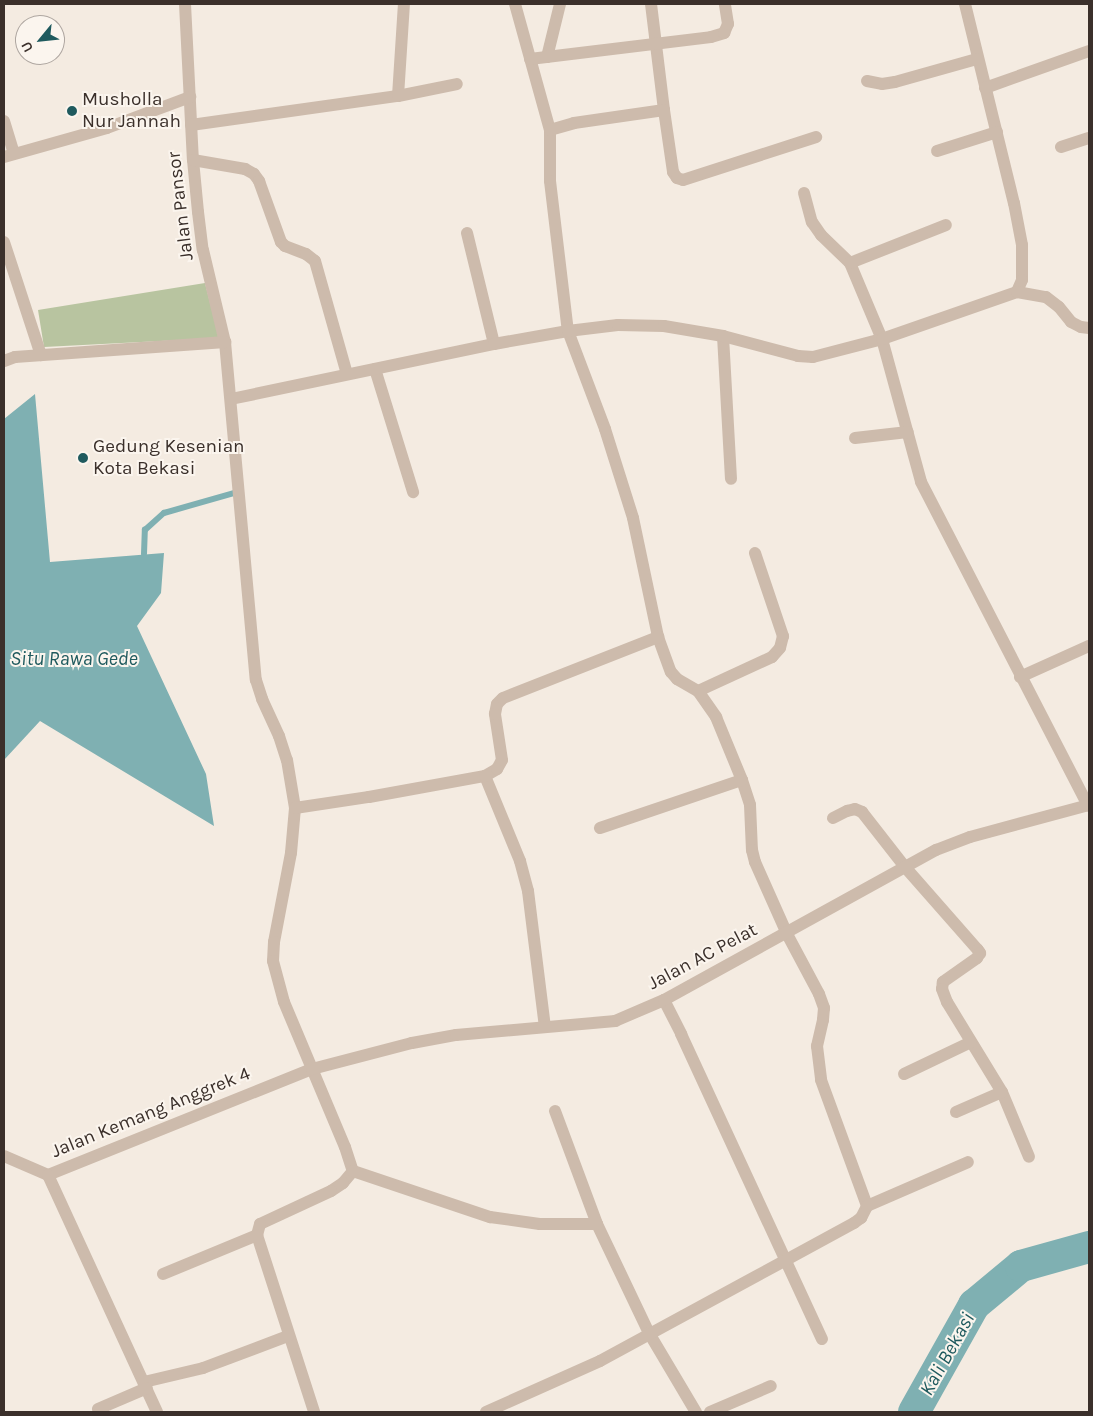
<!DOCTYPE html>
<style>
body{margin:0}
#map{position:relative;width:1093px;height:1416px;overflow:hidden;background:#f4ebe1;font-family:Karla,sans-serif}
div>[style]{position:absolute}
.green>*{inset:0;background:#b8c4a0}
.water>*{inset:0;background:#7fb0b2}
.stream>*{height:5.5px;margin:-2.75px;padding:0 2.75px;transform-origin:2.75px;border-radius:2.75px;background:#7fb0b2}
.river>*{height:32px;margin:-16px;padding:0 16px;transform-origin:16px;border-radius:16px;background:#7fb0b2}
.minor>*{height:12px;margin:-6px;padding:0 6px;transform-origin:6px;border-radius:6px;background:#cdbbac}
.dots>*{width:14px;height:14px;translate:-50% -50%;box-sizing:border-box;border:2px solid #fbf5ee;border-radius:50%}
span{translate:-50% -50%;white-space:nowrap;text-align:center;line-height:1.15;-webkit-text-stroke:4px #fbf5ee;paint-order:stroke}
.poi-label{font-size:19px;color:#3b302b}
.left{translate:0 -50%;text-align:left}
.street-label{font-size:19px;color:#3b302b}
.water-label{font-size:20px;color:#1f5a5e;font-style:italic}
.frame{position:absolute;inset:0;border:5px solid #3b302b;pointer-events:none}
.north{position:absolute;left:15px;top:15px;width:50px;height:50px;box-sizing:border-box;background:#fbf5ee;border:1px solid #aea6a0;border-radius:50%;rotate:242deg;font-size:14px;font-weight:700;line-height:20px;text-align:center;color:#3b302b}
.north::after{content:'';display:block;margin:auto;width:18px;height:22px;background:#1f5a5e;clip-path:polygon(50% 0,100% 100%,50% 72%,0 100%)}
</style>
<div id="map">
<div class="green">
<i style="clip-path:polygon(205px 283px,219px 338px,44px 347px,38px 310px)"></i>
</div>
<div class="water">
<i style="clip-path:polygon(35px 394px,50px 562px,164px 553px,161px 593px,137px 626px,206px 774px,214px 826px,40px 721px,4px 760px,4px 419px)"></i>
</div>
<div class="stream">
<i style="left:144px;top:554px;width:24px;rotate:-88deg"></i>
<i style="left:145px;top:530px;width:25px;rotate:-42deg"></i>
<i style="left:164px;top:513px;width:73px;rotate:-15.9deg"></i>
</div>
<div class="river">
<i style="left:914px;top:1412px;width:123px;rotate:-60.7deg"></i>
<i style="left:974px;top:1305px;width:61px;rotate:-39.7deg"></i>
<i style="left:1021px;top:1266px;width:71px;rotate:-15.6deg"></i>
</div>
<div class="minor">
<i style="left:185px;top:4px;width:156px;rotate:87.1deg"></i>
<i style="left:193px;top:160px;width:52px;rotate:84.5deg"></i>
<i style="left:198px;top:212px;width:38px;rotate:83deg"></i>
<i style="left:203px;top:250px;width:95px;rotate:76.6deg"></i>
<i style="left:225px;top:342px;width:339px;rotate:84.8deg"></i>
<i style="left:256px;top:680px;width:20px;rotate:72deg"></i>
<i style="left:262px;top:699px;width:41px;rotate:65.3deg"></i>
<i style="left:279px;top:736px;width:25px;rotate:72deg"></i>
<i style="left:287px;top:760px;width:49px;rotate:80.5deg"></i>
<i style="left:295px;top:808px;width:45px;rotate:95.1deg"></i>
<i style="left:291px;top:853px;width:91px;rotate:100.8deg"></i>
<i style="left:274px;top:942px;width:19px;rotate:93deg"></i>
<i style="left:273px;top:961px;width:42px;rotate:75deg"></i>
<i style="left:284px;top:1002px;width:157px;rotate:67.2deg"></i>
<i style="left:345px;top:1147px;width:25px;rotate:72deg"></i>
<i style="left:353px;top:1171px;width:16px;rotate:130deg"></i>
<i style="left:343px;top:1183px;width:14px;rotate:146deg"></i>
<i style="left:331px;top:1191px;width:78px;rotate:155.1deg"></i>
<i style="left:260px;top:1224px;width:11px;rotate:105deg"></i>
<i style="left:257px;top:1235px;width:186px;rotate:72.1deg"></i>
<i style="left:515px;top:4px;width:131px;rotate:74.5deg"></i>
<i style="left:550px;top:130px;width:51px;rotate:90deg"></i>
<i style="left:550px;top:181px;width:151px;rotate:83.2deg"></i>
<i style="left:568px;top:331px;width:105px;rotate:69.3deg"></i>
<i style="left:605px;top:429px;width:93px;rotate:72.5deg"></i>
<i style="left:633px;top:518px;width:122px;rotate:78.1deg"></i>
<i style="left:658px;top:637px;width:37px;rotate:70deg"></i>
<i style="left:671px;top:672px;width:9px;rotate:49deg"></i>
<i style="left:677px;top:679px;width:24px;rotate:30deg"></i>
<i style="left:651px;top:4px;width:107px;rotate:83deg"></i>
<i style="left:965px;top:4px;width:205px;rotate:76.2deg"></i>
<i style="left:1014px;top:203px;width:43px;rotate:79.2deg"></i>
<i style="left:1022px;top:245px;width:35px;rotate:90deg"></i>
<i style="left:1022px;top:280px;width:13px;rotate:113deg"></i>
<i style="left:547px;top:57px;width:55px;rotate:-76.2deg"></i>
<i style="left:530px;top:59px;width:182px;rotate:-6.9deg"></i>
<i style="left:711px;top:37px;width:14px;rotate:-17deg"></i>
<i style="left:724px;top:33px;width:10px;rotate:-66deg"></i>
<i style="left:728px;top:24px;width:20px;rotate:-99deg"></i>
<i style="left:867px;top:81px;width:15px;rotate:11deg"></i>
<i style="left:882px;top:84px;width:13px;rotate:-9deg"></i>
<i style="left:895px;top:82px;width:85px;rotate:-15.7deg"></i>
<i style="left:985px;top:88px;width:110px;rotate:-19.6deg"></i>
<i style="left:398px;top:96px;width:92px;rotate:-86.3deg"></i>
<i style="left:4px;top:121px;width:34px;rotate:73deg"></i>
<i style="left:191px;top:125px;width:209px;rotate:-8deg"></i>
<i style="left:398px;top:96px;width:60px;rotate:-11.5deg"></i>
<i style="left:550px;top:130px;width:25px;rotate:-16deg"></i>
<i style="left:574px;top:123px;width:91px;rotate:-8.2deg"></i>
<i style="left:664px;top:110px;width:63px;rotate:81.7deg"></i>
<i style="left:673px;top:172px;width:7px;rotate:56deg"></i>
<i style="left:677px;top:178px;width:6px;rotate:18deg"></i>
<i style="left:683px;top:180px;width:140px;rotate:-17.9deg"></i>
<i style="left:1061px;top:147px;width:29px;rotate:-18deg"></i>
<i style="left:937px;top:151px;width:63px;rotate:-17.6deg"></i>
<i style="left:4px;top:157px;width:107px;rotate:-15.7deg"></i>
<i style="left:107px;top:128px;width:89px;rotate:-20.5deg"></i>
<i style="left:193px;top:160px;width:53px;rotate:9.8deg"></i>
<i style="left:245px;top:169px;width:10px;rotate:29deg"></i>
<i style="left:254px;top:174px;width:9px;rotate:54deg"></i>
<i style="left:259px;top:181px;width:65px;rotate:70.2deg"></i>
<i style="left:281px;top:242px;width:6px;rotate:45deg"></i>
<i style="left:285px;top:246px;width:22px;rotate:21deg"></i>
<i style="left:306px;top:254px;width:11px;rotate:38deg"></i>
<i style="left:315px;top:261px;width:117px;rotate:74.2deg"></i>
<i style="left:804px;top:193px;width:30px;rotate:75deg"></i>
<i style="left:812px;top:222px;width:16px;rotate:55deg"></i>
<i style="left:821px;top:235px;width:40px;rotate:44deg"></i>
<i style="left:850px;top:263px;width:82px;rotate:67.2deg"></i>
<i style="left:882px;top:339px;width:148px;rotate:74.7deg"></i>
<i style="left:921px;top:482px;width:364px;rotate:62.7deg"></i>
<i style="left:467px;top:233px;width:114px;rotate:76.3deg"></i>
<i style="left:4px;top:242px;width:119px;rotate:71.9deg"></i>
<i style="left:850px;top:263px;width:103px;rotate:-21.6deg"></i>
<i style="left:723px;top:336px;width:143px;rotate:86.8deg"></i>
<i style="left:4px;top:361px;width:12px;rotate:-20deg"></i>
<i style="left:15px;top:357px;width:211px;rotate:-4.1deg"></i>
<i style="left:375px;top:369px;width:129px;rotate:72.8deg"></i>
<i style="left:231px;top:399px;width:269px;rotate:-11.8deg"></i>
<i style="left:494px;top:344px;width:75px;rotate:-10deg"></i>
<i style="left:568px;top:331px;width:50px;rotate:-6.8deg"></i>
<i style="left:618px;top:325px;width:46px;rotate:1.2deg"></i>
<i style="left:664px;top:326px;width:60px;rotate:9.6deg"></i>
<i style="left:723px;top:336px;width:78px;rotate:14.9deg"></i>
<i style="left:798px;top:356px;width:15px;rotate:4deg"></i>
<i style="left:813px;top:357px;width:71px;rotate:-14.6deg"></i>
<i style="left:882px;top:339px;width:143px;rotate:-19.2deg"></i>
<i style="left:1017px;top:292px;width:29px;rotate:10deg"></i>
<i style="left:1046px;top:297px;width:16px;rotate:38deg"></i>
<i style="left:1059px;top:307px;width:19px;rotate:51deg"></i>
<i style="left:1071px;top:322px;width:11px;rotate:27deg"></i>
<i style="left:1081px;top:327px;width:8px;rotate:7deg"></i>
<i style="left:855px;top:438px;width:53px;rotate:-6.5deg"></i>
<i style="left:755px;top:553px;width:88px;rotate:71.4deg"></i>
<i style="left:783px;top:636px;width:12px;rotate:104deg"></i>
<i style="left:780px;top:648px;width:12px;rotate:132deg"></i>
<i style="left:772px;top:657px;width:81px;rotate:155.3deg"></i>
<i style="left:698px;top:691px;width:32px;rotate:55deg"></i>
<i style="left:716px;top:717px;width:68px;rotate:67.6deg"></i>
<i style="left:742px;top:780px;width:26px;rotate:72deg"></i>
<i style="left:750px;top:805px;width:45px;rotate:87.5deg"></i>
<i style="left:752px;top:850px;width:12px;rotate:76deg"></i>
<i style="left:755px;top:862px;width:79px;rotate:66deg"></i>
<i style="left:787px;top:934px;width:68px;rotate:61.9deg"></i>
<i style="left:819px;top:994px;width:15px;rotate:70deg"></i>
<i style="left:824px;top:1008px;width:12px;rotate:95deg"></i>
<i style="left:823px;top:1020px;width:27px;rotate:103deg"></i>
<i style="left:817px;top:1046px;width:34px;rotate:83deg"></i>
<i style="left:821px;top:1080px;width:134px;rotate:69.9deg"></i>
<i style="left:1020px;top:677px;width:76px;rotate:-24.2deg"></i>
<i style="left:485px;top:776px;width:92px;rotate:67.6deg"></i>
<i style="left:520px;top:861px;width:31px;rotate:75deg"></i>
<i style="left:528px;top:891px;width:137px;rotate:82.9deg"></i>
<i style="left:295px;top:808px;width:75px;rotate:-8.5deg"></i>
<i style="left:369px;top:797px;width:118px;rotate:-10.3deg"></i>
<i style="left:485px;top:776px;width:14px;rotate:-30deg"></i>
<i style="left:497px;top:769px;width:10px;rotate:-61deg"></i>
<i style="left:502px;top:760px;width:47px;rotate:-98.7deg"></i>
<i style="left:495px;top:714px;width:10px;rotate:-79deg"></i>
<i style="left:497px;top:704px;width:8px;rotate:-45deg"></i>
<i style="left:503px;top:698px;width:167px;rotate:-21.5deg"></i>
<i style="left:833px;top:818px;width:16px;rotate:-27deg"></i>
<i style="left:847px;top:811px;width:8px;rotate:-14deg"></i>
<i style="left:855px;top:809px;width:8px;rotate:23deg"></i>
<i style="left:862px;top:812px;width:70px;rotate:52deg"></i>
<i style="left:905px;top:867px;width:111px;rotate:48.7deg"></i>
<i style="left:978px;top:950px;width:4px;rotate:56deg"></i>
<i style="left:980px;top:953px;width:6px;rotate:121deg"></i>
<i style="left:977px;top:958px;width:42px;rotate:144.8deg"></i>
<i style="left:943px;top:982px;width:7px;rotate:98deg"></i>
<i style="left:942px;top:989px;width:14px;rotate:69deg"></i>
<i style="left:947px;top:1002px;width:105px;rotate:58.6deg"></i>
<i style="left:1002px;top:1092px;width:70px;rotate:67.4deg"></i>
<i style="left:600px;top:828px;width:150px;rotate:-18.7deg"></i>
<i style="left:664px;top:1000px;width:38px;rotate:63deg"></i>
<i style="left:681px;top:1034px;width:336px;rotate:65.2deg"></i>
<i style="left:904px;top:1074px;width:74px;rotate:-25.5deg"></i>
<i style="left:555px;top:1111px;width:121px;rotate:69.6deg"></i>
<i style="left:597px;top:1224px;width:121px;rotate:64.5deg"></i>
<i style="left:649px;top:1333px;width:92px;rotate:59.3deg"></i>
<i style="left:956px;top:1112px;width:50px;rotate:-23.5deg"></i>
<i style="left:4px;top:1156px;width:48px;rotate:23.4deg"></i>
<i style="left:48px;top:1175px;width:284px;rotate:-21.9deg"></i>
<i style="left:312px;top:1069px;width:103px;rotate:-14.6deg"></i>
<i style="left:412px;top:1043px;width:45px;rotate:-10.3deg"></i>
<i style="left:456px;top:1035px;width:160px;rotate:-5deg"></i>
<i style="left:615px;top:1021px;width:53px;rotate:-23.2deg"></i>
<i style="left:664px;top:1000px;width:311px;rotate:-28.9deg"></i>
<i style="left:936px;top:850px;width:36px;rotate:-21deg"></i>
<i style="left:970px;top:837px;width:123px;rotate:-15.1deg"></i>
<i style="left:353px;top:1171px;width:145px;rotate:18.6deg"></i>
<i style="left:490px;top:1217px;width:50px;rotate:8deg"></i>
<i style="left:540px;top:1224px;width:57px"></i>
<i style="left:48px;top:1175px;width:261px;rotate:65.3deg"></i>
<i style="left:163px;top:1274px;width:102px;rotate:-22.5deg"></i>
<i style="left:144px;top:1382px;width:61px;rotate:-13.3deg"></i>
<i style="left:203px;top:1368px;width:91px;rotate:-20.6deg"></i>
<i style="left:98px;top:1409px;width:53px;rotate:-23.2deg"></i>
<i style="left:486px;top:1412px;width:125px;rotate:-24.1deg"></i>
<i style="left:600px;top:1361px;width:289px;rotate:-28.5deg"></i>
<i style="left:854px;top:1223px;width:9px;rotate:-36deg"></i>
<i style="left:861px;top:1218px;width:13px;rotate:-63deg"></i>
<i style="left:867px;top:1206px;width:110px;rotate:-23.5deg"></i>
<i style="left:710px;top:1412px;width:66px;rotate:-23.1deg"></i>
</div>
<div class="dots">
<i style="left:72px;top:111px;background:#1f5a5e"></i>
<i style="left:83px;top:458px;background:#1f5a5e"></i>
</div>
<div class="poi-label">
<span class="left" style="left:82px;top:111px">Musholla<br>Nur Jannah</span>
<span class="left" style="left:93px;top:458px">Gedung Kesenian<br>Kota Bekasi</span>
</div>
<div class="street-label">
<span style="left:181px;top:206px;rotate:-97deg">Jalan Pansor</span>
<span style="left:703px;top:957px;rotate:-28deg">Jalan AC Pelat</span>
<span style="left:151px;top:1113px;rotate:-22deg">Jalan Kemang Anggrek 4</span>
</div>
<div class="water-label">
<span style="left:74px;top:658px">Situ Rawa Gede</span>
<span style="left:947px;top:1354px;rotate:-61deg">Kali Bekasi</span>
</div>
<div class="frame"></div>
<div class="north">U</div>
</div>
